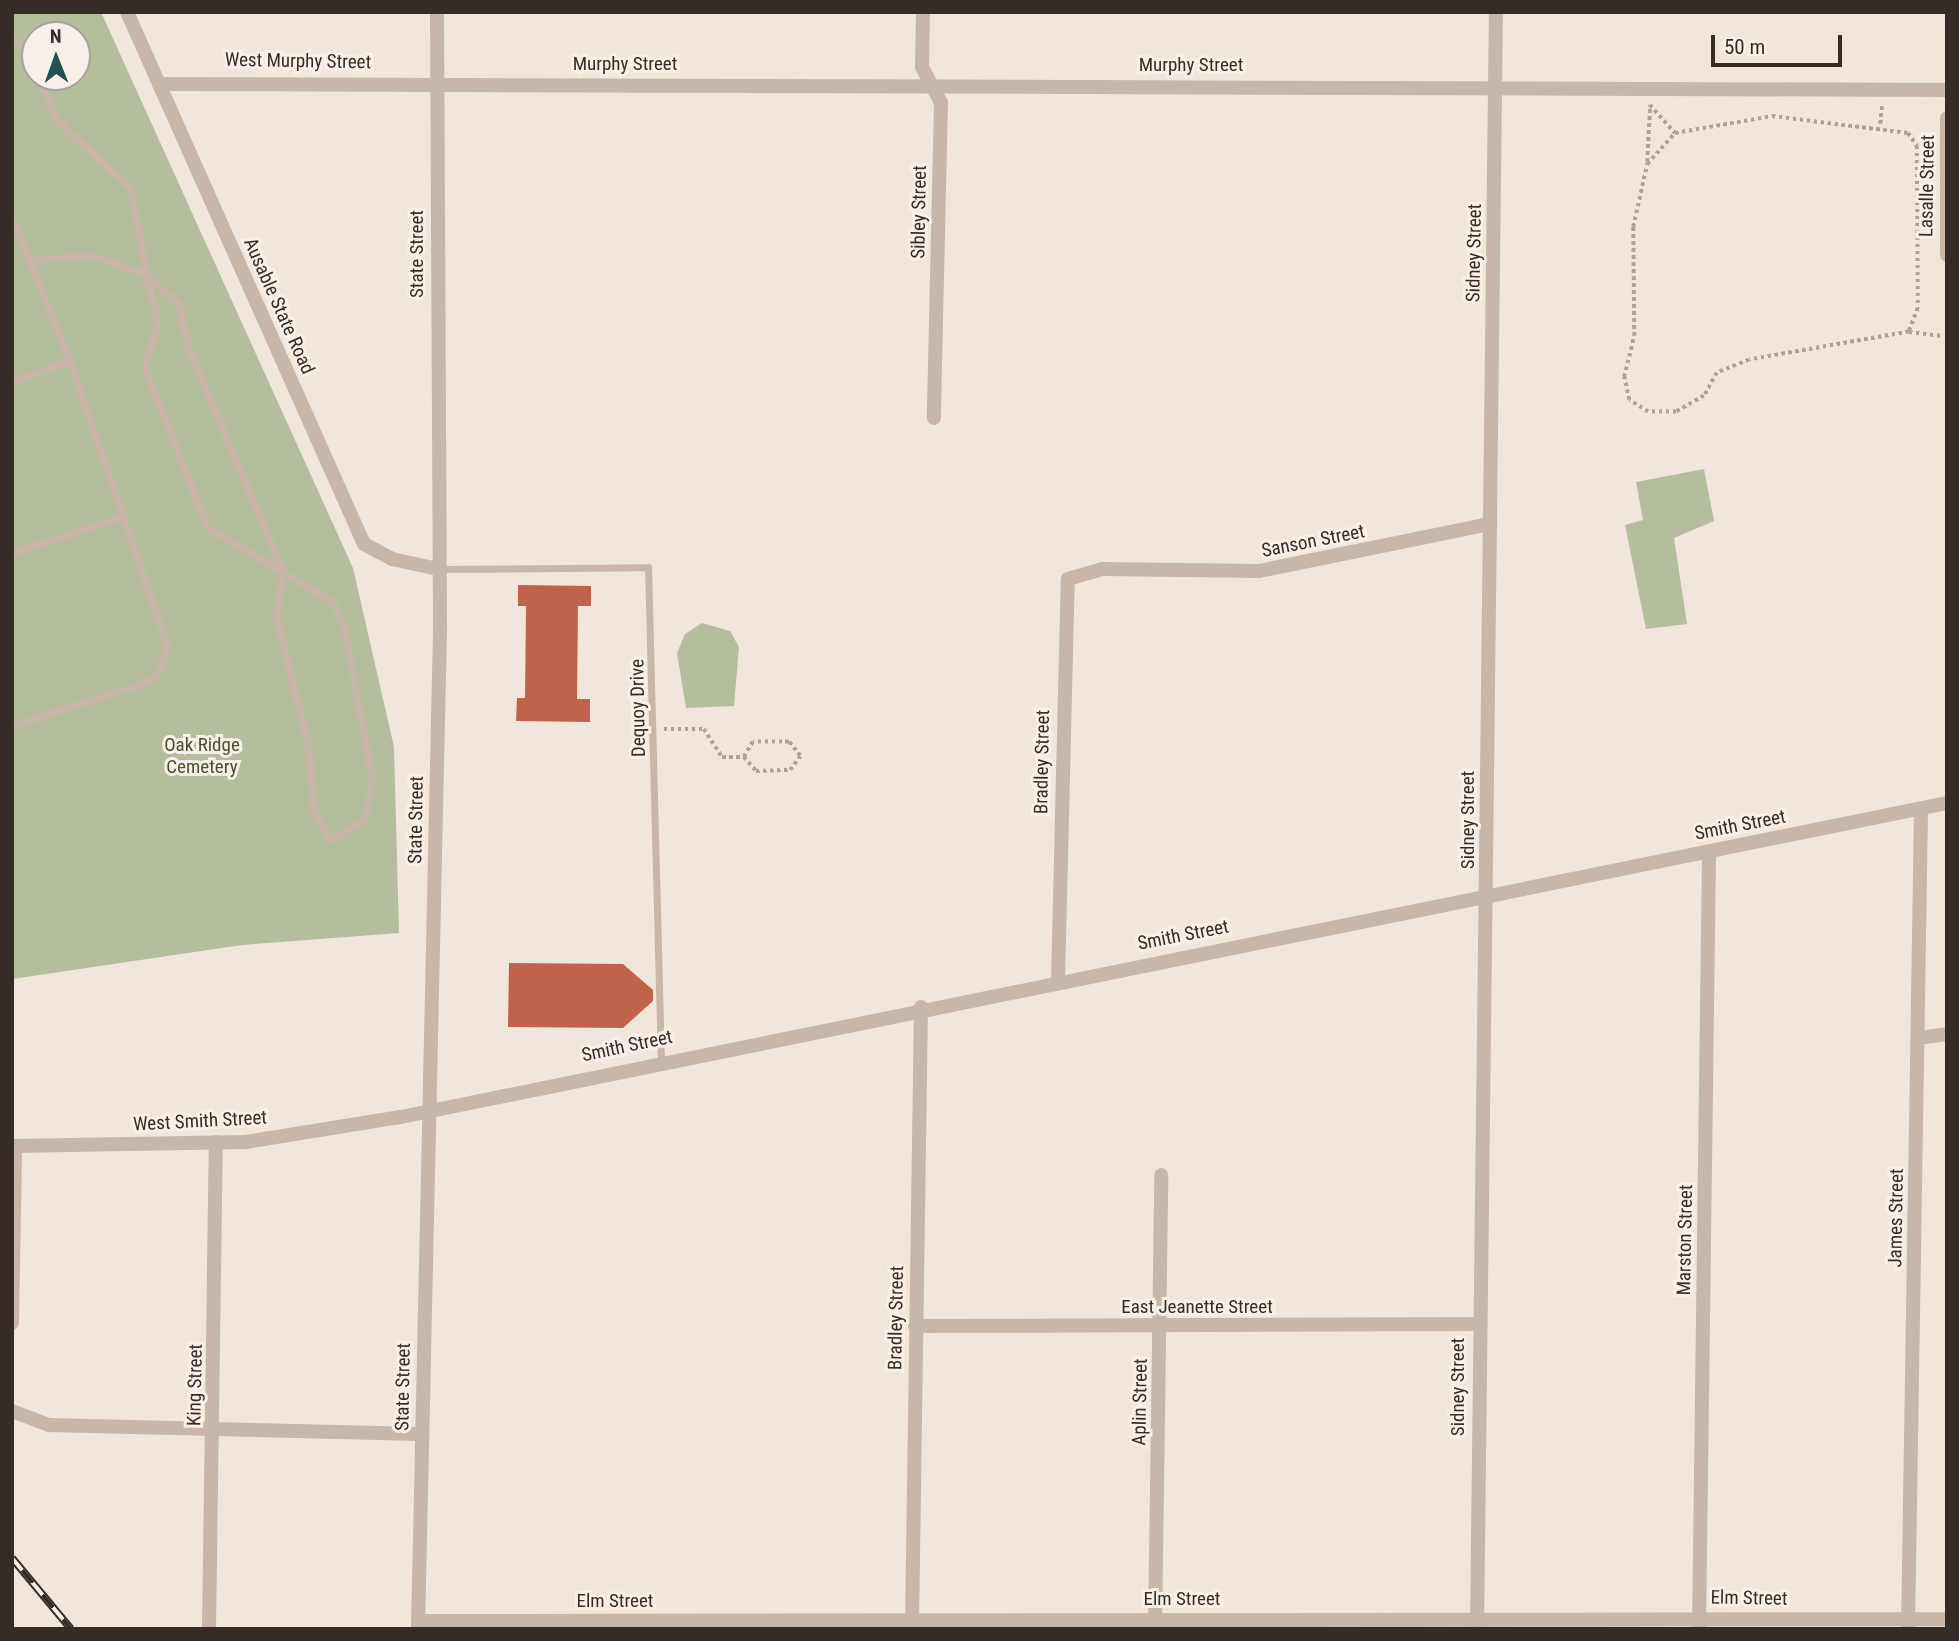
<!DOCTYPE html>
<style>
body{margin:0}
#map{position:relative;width:1959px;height:1641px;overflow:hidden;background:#f0e6dc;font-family:"Roboto Condensed",sans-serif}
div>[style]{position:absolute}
.green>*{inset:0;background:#b4be9d}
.building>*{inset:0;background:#bf644b}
.path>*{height:3.5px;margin-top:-1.75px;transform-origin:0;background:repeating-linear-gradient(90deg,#b3a093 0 3.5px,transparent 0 7px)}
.lane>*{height:7px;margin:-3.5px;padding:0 3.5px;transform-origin:3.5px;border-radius:3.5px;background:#c8b6a8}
.street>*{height:14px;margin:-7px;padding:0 7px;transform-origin:7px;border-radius:7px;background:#c8b6a8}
.rail>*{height:8px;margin-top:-4px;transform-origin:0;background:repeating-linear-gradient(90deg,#f8f0e8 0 16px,#352c28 0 32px);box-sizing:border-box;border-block:2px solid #352c28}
span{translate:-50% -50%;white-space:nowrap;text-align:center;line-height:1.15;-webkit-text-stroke:6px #f8f0e8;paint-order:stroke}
.street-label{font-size:19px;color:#352c28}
.park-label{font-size:19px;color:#45522d}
.frame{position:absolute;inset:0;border:14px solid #352c28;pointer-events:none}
.north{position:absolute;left:21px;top:21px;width:70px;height:70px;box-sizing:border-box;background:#f8f0e8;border:2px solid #aaa29b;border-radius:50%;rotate:359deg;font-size:19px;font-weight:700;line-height:28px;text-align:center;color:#352c28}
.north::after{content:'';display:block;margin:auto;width:24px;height:32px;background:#205254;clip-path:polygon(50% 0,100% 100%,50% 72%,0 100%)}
.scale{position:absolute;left:1711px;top:35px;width:131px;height:32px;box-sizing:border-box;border:4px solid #352c28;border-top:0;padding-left:9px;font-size:21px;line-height:24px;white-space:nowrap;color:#352c28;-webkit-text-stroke:5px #f8f0e8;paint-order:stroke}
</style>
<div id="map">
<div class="green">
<i style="clip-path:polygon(evenodd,12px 12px,101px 12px,353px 568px,394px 747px,399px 933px,242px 945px,12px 979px,12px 12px,35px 35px,77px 35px,77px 77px,35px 77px,35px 35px)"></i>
<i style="clip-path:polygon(1704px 469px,1714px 521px,1674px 538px,1687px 624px,1646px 629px,1625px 525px,1643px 520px,1636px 482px)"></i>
<i style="clip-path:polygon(702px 623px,730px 631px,739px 647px,734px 706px,686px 708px,677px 653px,685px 634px)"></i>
</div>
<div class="building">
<i style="clip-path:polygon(518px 585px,591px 586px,591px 606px,578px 606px,577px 699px,590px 699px,590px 722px,516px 721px,517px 698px,525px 698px,526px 606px,518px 606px)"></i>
<i style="clip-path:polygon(509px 963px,623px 964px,653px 990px,653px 1001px,623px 1028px,508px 1027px)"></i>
</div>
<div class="path">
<i style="left:1880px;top:124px;width:18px;rotate:-84deg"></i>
<i style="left:1647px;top:162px;width:57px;rotate:-87deg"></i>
<i style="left:1650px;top:105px;width:38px;rotate:48deg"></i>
<i style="left:1909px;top:332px;width:162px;rotate:170.1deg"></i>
<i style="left:1749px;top:360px;width:35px;rotate:158deg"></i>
<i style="left:1717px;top:373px;width:26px;rotate:119deg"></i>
<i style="left:1704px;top:396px;width:32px;rotate:150deg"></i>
<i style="left:1676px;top:412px;width:28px;rotate:180deg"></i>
<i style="left:1648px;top:412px;width:22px;rotate:-148deg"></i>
<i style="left:1629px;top:400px;width:24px;rotate:-102deg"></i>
<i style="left:1624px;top:377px;width:42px;rotate:-76.3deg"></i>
<i style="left:1634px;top:336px;width:109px;rotate:-90.5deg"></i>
<i style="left:1633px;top:227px;width:65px;rotate:-77.5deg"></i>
<i style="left:1647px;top:164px;width:42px;rotate:-47.9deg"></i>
<i style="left:1675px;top:133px;width:98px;rotate:-9.9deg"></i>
<i style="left:1772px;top:116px;width:137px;rotate:7.1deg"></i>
<i style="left:1908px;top:133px;width:16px;rotate:55deg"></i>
<i style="left:1917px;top:146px;width:162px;rotate:89.6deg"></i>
<i style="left:1918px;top:308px;width:26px;rotate:111deg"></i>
<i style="left:1909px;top:332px;width:35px;rotate:7deg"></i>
<i style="left:664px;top:729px;width:40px"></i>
<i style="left:704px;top:729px;width:33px;rotate:57deg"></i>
<i style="left:722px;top:757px;width:22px"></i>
<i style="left:744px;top:757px;width:18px;rotate:49deg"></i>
<i style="left:756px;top:771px;width:34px;rotate:-2deg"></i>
<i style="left:790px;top:770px;width:17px;rotate:-54deg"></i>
<i style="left:800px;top:756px;width:18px;rotate:-128deg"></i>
<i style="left:789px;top:742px;width:36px;rotate:180deg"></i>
<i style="left:753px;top:742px;width:17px;rotate:121deg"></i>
</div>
<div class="lane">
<i style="left:12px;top:38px;width:17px;rotate:31deg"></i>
<i style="left:27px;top:47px;width:21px;rotate:67deg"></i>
<i style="left:12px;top:217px;width:155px;rotate:68.1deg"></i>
<i style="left:70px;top:361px;width:301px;rotate:71.2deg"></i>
<i style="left:167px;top:646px;width:28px;rotate:108deg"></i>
<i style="left:158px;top:673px;width:22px;rotate:146deg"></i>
<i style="left:140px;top:685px;width:134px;rotate:162.6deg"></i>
<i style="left:31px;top:260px;width:59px;rotate:-4.8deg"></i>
<i style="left:90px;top:255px;width:59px;rotate:18.7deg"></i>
<i style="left:146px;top:274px;width:43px;rotate:42.2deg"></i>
<i style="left:178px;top:303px;width:47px;rotate:76.6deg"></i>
<i style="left:189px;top:349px;width:242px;rotate:67.1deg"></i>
<i style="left:283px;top:572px;width:44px;rotate:99.2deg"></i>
<i style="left:276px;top:615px;width:133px;rotate:76.1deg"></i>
<i style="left:308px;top:744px;width:68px;rotate:85deg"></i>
<i style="left:314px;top:812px;width:32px;rotate:60deg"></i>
<i style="left:330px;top:840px;width:41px;rotate:-31deg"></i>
<i style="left:365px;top:819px;width:43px;rotate:-80.5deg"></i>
<i style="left:372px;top:777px;width:153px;rotate:-100.6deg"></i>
<i style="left:344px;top:627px;width:27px;rotate:-114deg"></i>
<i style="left:333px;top:602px;width:58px;rotate:-149deg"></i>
<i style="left:283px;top:572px;width:88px;rotate:-149.4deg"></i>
<i style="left:207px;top:527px;width:171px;rotate:-111.3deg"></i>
<i style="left:145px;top:368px;width:49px;rotate:-74.5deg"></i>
<i style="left:158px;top:321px;width:49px;rotate:-104.3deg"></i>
<i style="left:146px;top:274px;width:86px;rotate:-100deg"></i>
<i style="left:131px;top:189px;width:103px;rotate:-137deg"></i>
<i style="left:56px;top:119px;width:45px;rotate:-112deg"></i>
<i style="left:12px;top:381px;width:61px;rotate:-19deg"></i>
<i style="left:12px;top:553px;width:118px;rotate:-18.3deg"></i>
<i style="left:438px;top:569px;width:210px;rotate:-0.5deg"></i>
<i style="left:648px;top:567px;width:492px;rotate:88.5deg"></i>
</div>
<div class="street">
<i style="left:127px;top:12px;width:582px;rotate:65.99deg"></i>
<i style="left:364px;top:544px;width:32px;rotate:28deg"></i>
<i style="left:392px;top:559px;width:47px;rotate:12.3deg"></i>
<i style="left:923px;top:12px;width:55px;rotate:91deg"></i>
<i style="left:922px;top:67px;width:40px;rotate:62deg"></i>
<i style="left:941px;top:102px;width:316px;rotate:91.3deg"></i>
<i style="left:159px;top:84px;width:1788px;rotate:0.19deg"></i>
<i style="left:1947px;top:118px;width:137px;rotate:90deg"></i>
<i style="left:1058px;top:980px;width:401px;rotate:-88.6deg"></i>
<i style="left:1068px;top:579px;width:35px;rotate:-16deg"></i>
<i style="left:1102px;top:569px;width:157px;rotate:0.7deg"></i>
<i style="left:1259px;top:571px;width:236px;rotate:-11.5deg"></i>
<i style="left:1919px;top:1038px;width:28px;rotate:-8deg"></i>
<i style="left:12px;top:1146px;width:234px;rotate:-1deg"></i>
<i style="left:246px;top:1142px;width:157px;rotate:-9.2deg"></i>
<i style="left:401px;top:1117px;width:1578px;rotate:-11.48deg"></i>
<i style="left:12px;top:1323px;width:177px;rotate:-89deg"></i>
<i style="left:915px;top:1326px;width:563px;rotate:-0.2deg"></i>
<i style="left:12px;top:1411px;width:40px;rotate:21deg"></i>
<i style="left:49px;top:1425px;width:372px;rotate:1.4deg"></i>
<i style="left:418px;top:1621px;width:1529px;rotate:-0.07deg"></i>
<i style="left:912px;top:1627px;width:620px;rotate:-89.17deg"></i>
<i style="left:209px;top:1629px;width:487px;rotate:-89.2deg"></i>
<i style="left:418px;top:1629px;width:1004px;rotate:-88.74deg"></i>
<i style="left:440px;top:625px;width:613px;rotate:-90.28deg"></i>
<i style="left:1155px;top:1629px;width:454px;rotate:-89.2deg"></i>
<i style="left:1477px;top:1629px;width:1617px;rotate:-89.33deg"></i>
<i style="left:1699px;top:1629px;width:778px;rotate:-89.26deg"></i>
<i style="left:1908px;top:1629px;width:820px;rotate:-89.09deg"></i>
</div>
<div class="rail">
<i style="left:12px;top:1558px;width:92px;rotate:50.3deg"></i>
</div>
<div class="street-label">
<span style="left:298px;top:61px;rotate:1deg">West Murphy Street</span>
<span style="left:625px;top:64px">Murphy Street</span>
<span style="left:1191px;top:65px">Murphy Street</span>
<span style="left:1927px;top:186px;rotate:-89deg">Lasalle Street</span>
<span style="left:919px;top:212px;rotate:-89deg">Sibley Street</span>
<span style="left:1474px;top:253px;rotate:-89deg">Sidney Street</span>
<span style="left:417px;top:254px;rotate:-90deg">State Street</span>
<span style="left:279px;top:306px;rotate:66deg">Ausable State Road</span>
<span style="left:1313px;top:541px;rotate:-11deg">Sanson Street</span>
<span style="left:638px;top:708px;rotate:-91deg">Dequoy Drive</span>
<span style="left:1042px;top:762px;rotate:-89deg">Bradley Street</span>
<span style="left:416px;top:820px;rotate:-89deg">State Street</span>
<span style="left:1468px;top:820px;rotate:-90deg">Sidney Street</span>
<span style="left:1740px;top:825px;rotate:-11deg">Smith Street</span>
<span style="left:1183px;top:935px;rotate:-11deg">Smith Street</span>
<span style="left:627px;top:1046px;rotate:-12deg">Smith Street</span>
<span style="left:200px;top:1121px;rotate:-3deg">West Smith Street</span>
<span style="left:1896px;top:1218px;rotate:-89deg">James Street</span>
<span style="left:1685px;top:1240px;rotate:-89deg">Marston Street</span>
<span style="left:1197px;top:1307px">East Jeanette Street</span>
<span style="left:896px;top:1318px;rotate:-89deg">Bradley Street</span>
<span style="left:195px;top:1385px;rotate:-89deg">King Street</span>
<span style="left:403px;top:1387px;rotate:-89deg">State Street</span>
<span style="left:1458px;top:1387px;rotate:-90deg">Sidney Street</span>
<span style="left:1140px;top:1402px;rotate:-89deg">Aplin Street</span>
<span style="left:1749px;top:1598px;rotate:1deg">Elm Street</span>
<span style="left:1182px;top:1599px">Elm Street</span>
<span style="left:615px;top:1601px">Elm Street</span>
</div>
<div class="park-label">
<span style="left:202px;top:756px">Oak Ridge<br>Cemetery</span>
</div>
<div class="frame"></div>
<div class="north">N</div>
<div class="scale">50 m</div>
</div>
